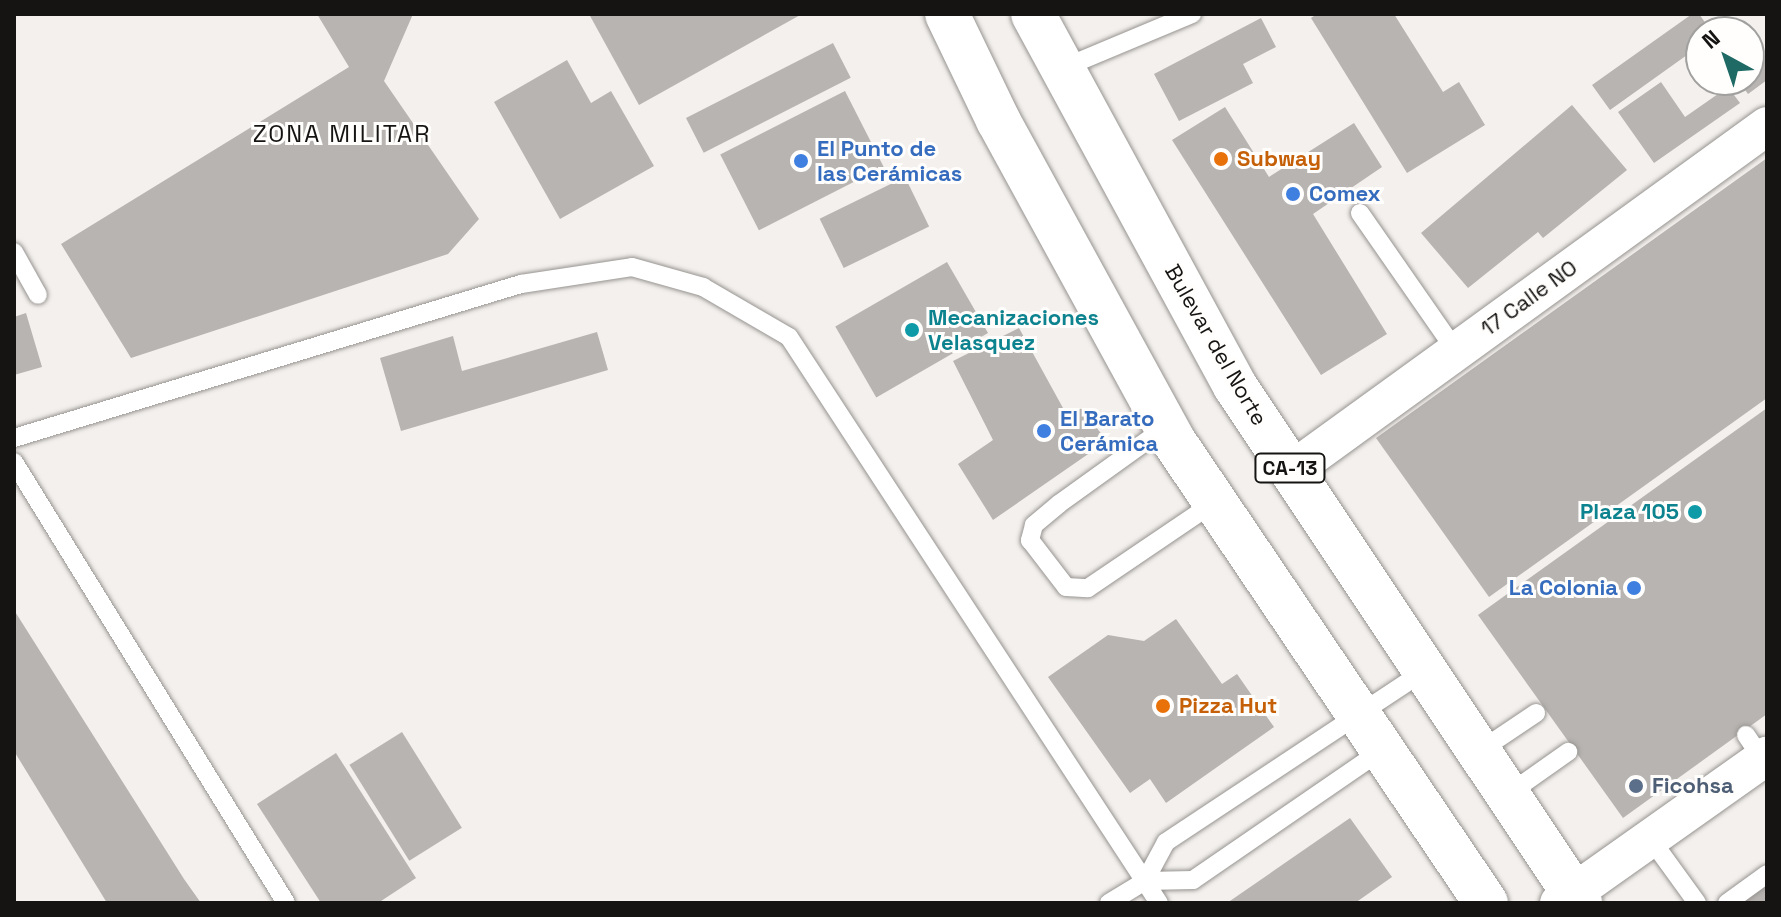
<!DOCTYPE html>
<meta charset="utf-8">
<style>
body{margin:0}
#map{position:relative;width:1781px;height:917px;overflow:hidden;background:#f3f0ed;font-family:"Space Grotesk",sans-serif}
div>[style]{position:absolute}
.building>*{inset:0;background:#b7b4b1;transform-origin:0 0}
.roads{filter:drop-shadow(0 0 2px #969390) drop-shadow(0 0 2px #969390)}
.lane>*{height:18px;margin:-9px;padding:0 9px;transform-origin:9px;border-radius:9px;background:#fff}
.street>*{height:38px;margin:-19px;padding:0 19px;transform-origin:19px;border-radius:19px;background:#fff}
.highway>*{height:44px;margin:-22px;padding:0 22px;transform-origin:22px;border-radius:22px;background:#fff}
.dots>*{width:22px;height:22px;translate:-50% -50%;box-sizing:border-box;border:4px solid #fffefc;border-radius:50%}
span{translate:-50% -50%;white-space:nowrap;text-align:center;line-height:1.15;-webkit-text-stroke:6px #fffefc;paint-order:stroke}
.shield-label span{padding:2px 6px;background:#fffefc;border:2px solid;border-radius:6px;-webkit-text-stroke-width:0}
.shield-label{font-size:20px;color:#151413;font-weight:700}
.shop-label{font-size:22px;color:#366cbe;font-weight:700}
.left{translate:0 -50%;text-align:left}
.right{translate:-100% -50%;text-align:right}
.food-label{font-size:22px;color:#c56008;font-weight:700}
.street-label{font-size:22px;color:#151413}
.culture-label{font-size:22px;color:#0d838f;font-weight:700}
.service-label{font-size:22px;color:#4e5e75;font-weight:700}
.neighbourhood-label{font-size:24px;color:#151413;letter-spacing:2px}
.frame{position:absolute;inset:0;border:16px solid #151413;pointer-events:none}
.north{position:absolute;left:1685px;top:16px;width:80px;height:80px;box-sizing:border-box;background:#fffefc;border:2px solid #a1a09f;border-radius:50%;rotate:320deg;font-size:22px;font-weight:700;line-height:32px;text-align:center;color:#151413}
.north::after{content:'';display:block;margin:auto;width:28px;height:36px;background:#1f6a65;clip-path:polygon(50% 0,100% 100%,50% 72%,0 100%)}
</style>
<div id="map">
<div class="building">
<i style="clip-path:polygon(317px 14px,413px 14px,384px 81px,479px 219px,448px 254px,131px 358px,61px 244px,349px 67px)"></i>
<i style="clip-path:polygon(589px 14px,802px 14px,639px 105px)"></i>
<i style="clip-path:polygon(1317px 14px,1394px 14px,1443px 92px,1459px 82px,1485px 125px,1407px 173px,1311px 18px)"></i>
<i style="clip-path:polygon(1692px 14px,1699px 14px,1712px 32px,1701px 32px,1701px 45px,1610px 110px,1592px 85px)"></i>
<i style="clip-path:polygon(1261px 18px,1276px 47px,1243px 64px,1253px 83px,1179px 121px,1154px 74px)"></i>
<i style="clip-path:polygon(1749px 39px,1767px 64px,1767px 80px,1748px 94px,1738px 80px,1749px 80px)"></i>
<i style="left:833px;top:43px;width:39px;height:165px;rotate:63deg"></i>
<i style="clip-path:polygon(567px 60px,591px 103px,611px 91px,654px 166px,560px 219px,494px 102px)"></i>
<i style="clip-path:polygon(1661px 82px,1685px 117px,1728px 87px,1740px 103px,1654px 163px,1618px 112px)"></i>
<i style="left:845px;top:91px;width:85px;height:140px;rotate:63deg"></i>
<i style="clip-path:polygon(1572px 105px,1627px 170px,1543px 238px,1538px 232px,1468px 288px,1421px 233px)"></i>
<i style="clip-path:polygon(1225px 107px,1269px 177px,1354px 123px,1382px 167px,1313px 214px,1387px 334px,1321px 375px,1172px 140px)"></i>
<i style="clip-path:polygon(1767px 158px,1767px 398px,1489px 597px,1376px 438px)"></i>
<i style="left:905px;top:177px;width:55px;height:95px;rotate:64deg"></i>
<i style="left:947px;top:262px;width:82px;height:129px;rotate:60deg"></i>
<i style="clip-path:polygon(26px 313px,42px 367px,14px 375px,14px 317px)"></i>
<i style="clip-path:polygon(1019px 328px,1063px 408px,1082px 409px,1107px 441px,993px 520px,958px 464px,993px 440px,953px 361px)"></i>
<i style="clip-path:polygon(597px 332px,608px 370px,401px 431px,380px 358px,453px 336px,462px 371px)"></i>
<i style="clip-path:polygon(1767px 408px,1767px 714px,1623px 818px,1478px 615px)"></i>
<i style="clip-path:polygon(14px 610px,184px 879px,201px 903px,107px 903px,14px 751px)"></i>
<i style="clip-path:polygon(1176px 619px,1222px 684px,1237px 674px,1274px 727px,1166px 803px,1150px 779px,1130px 793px,1048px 677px,1108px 635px,1144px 641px)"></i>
<i style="left:402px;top:732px;width:113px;height:62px;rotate:58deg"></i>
<i style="clip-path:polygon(336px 753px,416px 878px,378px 903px,321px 903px,257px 804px)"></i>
<i style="clip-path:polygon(1350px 818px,1392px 877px,1355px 903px,1227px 903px)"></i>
<i style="clip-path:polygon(1767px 884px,1767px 903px,1741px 903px)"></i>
</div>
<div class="roads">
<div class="lane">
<i style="left:1063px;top:68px;width:140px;rotate:-22.7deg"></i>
<i style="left:1360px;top:213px;width:168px;rotate:55.2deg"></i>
<i style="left:14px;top:252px;width:49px;rotate:60.8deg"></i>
<i style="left:1166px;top:427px;width:132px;rotate:144.3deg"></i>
<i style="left:1059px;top:504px;width:33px;rotate:140deg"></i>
<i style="left:1034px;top:525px;width:16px;rotate:105deg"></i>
<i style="left:1030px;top:540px;width:59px;rotate:52.5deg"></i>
<i style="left:1066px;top:587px;width:22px;rotate:3deg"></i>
<i style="left:1088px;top:588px;width:150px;rotate:-34.1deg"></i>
<i style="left:14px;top:438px;width:530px;rotate:-16.9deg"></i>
<i style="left:521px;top:284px;width:112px;rotate:-8.7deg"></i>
<i style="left:632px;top:267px;width:74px;rotate:15.7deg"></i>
<i style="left:703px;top:287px;width:99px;rotate:30.2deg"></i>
<i style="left:789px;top:337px;width:676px;rotate:56.83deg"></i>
<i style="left:14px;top:462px;width:518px;rotate:58.33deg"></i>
<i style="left:1746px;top:735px;width:32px;rotate:56deg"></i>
<i style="left:1478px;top:752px;width:70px;rotate:-33.9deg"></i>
<i style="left:1507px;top:795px;width:75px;rotate:-35.2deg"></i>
<i style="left:1650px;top:838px;width:80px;rotate:54.1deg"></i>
<i style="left:1145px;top:881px;width:44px;rotate:-61.7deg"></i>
<i style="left:1166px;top:842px;width:308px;rotate:-33.5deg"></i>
<i style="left:1109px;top:903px;width:42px;rotate:-31.4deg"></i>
<i style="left:1145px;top:881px;width:48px;rotate:-1.2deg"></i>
<i style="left:1193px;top:880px;width:228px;rotate:-34.5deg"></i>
<i style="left:1727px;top:903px;width:49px;rotate:-35.9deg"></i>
</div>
<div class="street">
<i style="left:1291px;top:471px;width:588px;rotate:-35.93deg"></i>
<i style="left:1559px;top:903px;width:255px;rotate:-35.3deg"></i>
</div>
<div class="highway">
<i style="left:947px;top:14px;width:118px;rotate:64.3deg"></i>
<i style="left:998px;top:120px;width:365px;rotate:61.3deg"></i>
<i style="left:1173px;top:440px;width:559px;rotate:55.94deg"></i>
<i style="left:1033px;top:14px;width:423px;rotate:61.5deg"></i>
<i style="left:1235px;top:386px;width:622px;rotate:56.28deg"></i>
</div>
</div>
<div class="dots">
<i style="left:1221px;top:159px;background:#e8710a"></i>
<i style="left:801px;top:161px;background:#3f7fe0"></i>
<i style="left:1293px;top:194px;background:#3f7fe0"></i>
<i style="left:912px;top:330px;background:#0f9aa8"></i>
<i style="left:1044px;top:431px;background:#3f7fe0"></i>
<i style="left:1695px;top:512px;background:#0f9aa8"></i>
<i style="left:1634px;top:588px;background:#3f7fe0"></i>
<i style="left:1163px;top:706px;background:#e8710a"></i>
<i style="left:1636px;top:786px;background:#5c6f8a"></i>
</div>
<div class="shield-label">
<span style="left:1290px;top:468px">CA-13</span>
</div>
<div class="shop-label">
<span class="left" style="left:817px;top:161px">El Punto de<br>las Cerámicas</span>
<span class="left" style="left:1309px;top:194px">Comex</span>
<span class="left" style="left:1060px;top:431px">El Barato<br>Cerámica</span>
<span class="right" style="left:1618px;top:588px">La Colonia</span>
</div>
<div class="food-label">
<span class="left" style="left:1237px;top:159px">Subway</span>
<span class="left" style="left:1179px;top:706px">Pizza Hut</span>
</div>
<div class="street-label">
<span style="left:1529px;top:298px;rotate:-36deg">17 Calle NO</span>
<span style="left:1216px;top:345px;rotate:60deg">Bulevar del Norte</span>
</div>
<div class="culture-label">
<span class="left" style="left:928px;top:330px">Mecanizaciones<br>Velasquez</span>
<span class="right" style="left:1679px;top:512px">Plaza 105</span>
</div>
<div class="service-label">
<span class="left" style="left:1652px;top:786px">Ficohsa</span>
</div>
<div class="neighbourhood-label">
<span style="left:342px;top:134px">ZONA MILITAR</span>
</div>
<div class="frame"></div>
<div class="north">N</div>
</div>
